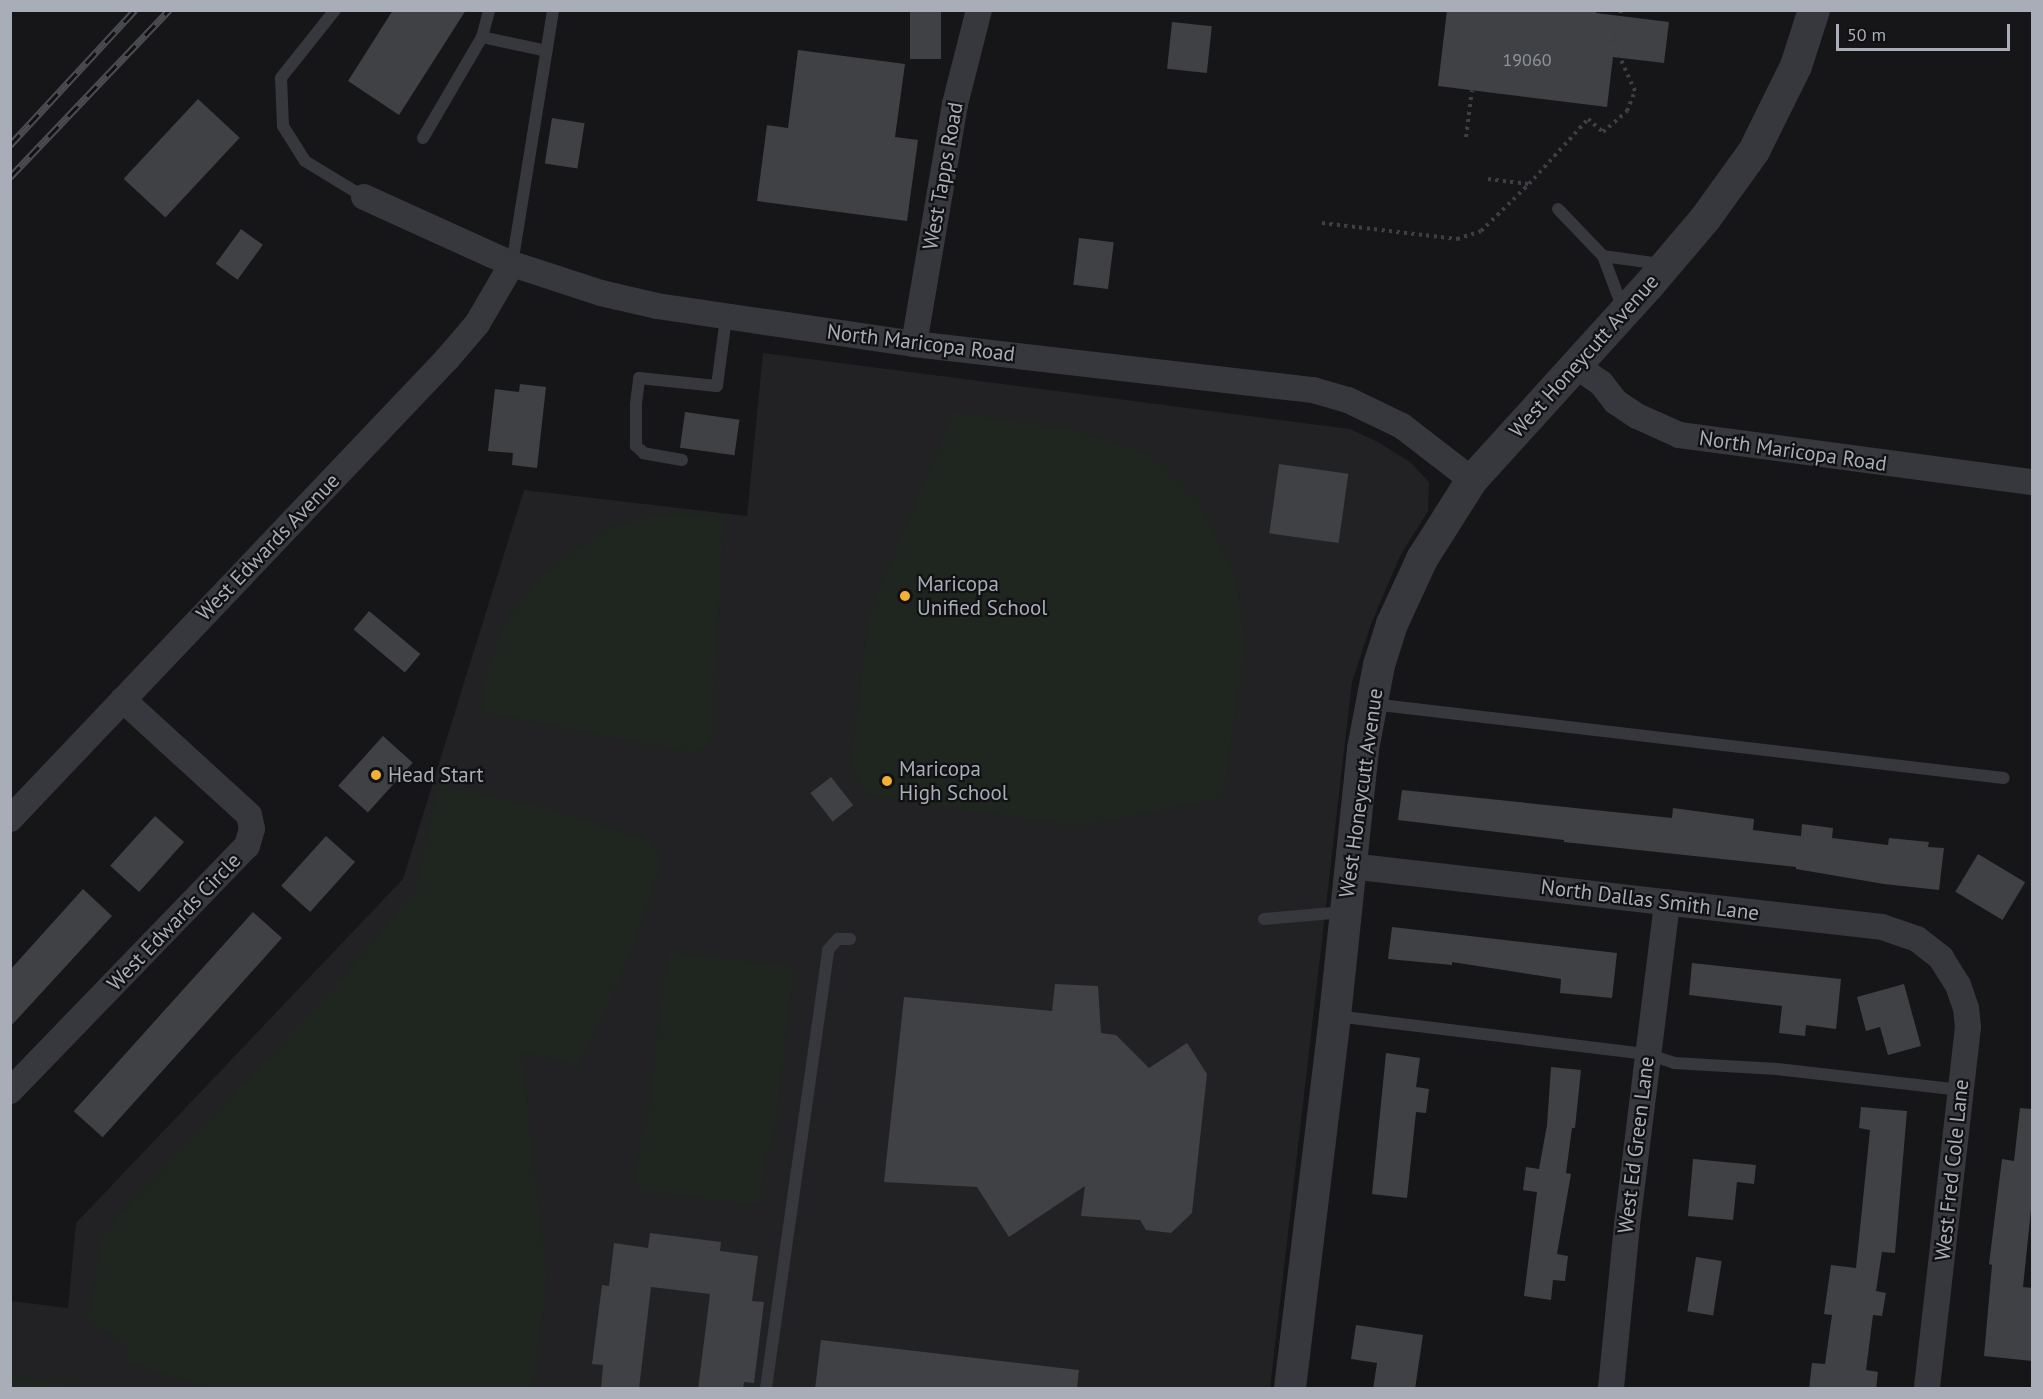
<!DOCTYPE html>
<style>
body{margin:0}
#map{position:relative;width:2043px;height:1399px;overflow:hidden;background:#161618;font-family:"PT Sans",sans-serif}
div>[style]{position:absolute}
.built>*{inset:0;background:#222225}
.green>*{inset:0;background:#1e261f}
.building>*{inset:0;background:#404145;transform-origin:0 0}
.path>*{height:4px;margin-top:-2px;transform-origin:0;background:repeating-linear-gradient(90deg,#3d3f44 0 3px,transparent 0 7.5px)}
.service>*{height:12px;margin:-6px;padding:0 6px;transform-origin:6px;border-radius:6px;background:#37383d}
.minor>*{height:26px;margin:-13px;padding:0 13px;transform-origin:13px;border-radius:13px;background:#37383d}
.tertiary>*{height:32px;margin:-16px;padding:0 16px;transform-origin:16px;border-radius:16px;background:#37383d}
.rail>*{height:7px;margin-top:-3.5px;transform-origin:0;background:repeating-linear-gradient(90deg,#111113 0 14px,#4a4c52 0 28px);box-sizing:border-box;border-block:2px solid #4a4c52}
.dots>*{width:16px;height:16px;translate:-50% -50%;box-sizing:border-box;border:3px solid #111113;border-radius:50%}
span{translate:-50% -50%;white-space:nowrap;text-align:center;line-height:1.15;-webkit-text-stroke:4.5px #111113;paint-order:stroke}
.number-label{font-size:18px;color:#8e929b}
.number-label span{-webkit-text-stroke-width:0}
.street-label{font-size:21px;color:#a8adb8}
.poi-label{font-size:21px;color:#a8adb8}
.left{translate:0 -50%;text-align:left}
.frame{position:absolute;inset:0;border:12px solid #a8adb8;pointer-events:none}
.scale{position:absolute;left:1836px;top:24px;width:174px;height:27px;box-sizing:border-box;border:3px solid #a8adb8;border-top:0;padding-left:8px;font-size:18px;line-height:21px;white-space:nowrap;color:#a8adb8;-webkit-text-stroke:4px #111113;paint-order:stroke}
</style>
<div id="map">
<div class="built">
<i style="clip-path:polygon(763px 353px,1350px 429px,1378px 442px,1410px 462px,1429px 482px,1428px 511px,1400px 556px,1371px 624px,1352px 682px,1270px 1388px,11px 1388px,11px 1301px,68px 1308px,76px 1223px,403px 879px,524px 490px,747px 516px)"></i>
</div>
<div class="green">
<i style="clip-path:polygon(954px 412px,1079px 431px,1150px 454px,1202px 506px,1236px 576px,1245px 645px,1223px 798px,1079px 827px,866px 795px,850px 767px,870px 610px)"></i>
<i style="clip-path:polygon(670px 513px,724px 515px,711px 742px,693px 753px,482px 712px,485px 678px,501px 628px,542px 575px,605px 528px)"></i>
<i style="clip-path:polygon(438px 784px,546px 808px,650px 840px,662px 862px,629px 959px,578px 1066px,521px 1050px,547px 1279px,533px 1388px,210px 1388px,125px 1361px,128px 1347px,88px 1320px,102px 1234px,340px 981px,415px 890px)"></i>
<i style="clip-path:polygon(672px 952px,794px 967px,773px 1146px,766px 1150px,760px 1202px,755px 1205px,634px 1190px,641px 1135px,646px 1131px,667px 956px)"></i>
<i style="clip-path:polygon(11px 1376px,71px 1384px,89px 1388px,11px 1388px)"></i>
</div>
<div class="building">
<i style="clip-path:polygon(393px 10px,466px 10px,399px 115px,348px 81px)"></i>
<i style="left:910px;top:10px;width:31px;height:49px"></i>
<i style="clip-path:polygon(1447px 10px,1596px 10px,1596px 13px,1669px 22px,1664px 63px,1613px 57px,1607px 107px,1438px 86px)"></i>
<i style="left:1172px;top:22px;width:40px;height:47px;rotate:6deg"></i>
<i style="clip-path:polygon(798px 50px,905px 64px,895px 137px,918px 140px,907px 221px,757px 201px,767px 125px,788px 128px)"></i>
<i style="left:198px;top:99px;width:57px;height:109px;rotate:43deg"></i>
<i style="left:552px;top:118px;width:33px;height:46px;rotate:9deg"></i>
<i style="left:241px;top:229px;width:27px;height:43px;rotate:36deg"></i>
<i style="left:1079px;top:238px;width:35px;height:47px;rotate:7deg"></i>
<i style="clip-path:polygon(520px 384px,546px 387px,537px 468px,512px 465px,513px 453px,488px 451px,495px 389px,519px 392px)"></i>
<i style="left:685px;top:412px;width:55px;height:36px;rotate:8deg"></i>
<i style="left:1279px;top:464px;width:70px;height:70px;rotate:8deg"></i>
<i style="left:369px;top:611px;width:67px;height:24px;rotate:40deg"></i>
<i style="left:383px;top:736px;width:40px;height:67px;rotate:42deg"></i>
<i style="left:831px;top:777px;width:36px;height:26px;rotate:52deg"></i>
<i style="clip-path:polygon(1402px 790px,1672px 818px,1673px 808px,1754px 819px,1753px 830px,1801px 836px,1802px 824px,1833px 828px,1832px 838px,1888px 845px,1889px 838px,1929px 842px,1928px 847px,1944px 848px,1939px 890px,1884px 884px,1796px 869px,1796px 867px,1564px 842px,1564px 840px,1398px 820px)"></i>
<i style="left:155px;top:816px;width:39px;height:67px;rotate:42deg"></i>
<i style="left:326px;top:836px;width:39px;height:67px;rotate:42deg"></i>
<i style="left:1978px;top:854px;width:55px;height:44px;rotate:31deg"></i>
<i style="clip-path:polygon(83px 889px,112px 916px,10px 1027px,10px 970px)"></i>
<i style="left:253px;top:912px;width:39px;height:268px;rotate:42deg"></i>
<i style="clip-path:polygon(1392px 927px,1617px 953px,1612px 998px,1560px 993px,1561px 979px,1452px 962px,1452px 965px,1388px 959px)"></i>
<i style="clip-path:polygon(1692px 963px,1841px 979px,1836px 1029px,1806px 1025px,1805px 1036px,1779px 1033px,1782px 1006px,1689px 995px)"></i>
<i style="clip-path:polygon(1055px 984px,1098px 986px,1101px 1033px,1116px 1035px,1149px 1068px,1187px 1043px,1207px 1074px,1192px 1213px,1171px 1233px,1146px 1230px,1140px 1220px,1081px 1216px,1085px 1186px,1009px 1237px,977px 1187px,884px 1182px,904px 997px,1052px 1011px)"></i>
<i style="clip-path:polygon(1904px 984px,1921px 1046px,1888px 1055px,1880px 1027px,1866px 1031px,1857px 997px)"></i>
<i style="clip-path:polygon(1386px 1053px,1420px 1058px,1416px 1087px,1429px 1089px,1426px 1113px,1416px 1112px,1407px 1198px,1372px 1194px)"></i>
<i style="clip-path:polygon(1551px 1067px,1581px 1070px,1575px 1128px,1572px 1128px,1566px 1173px,1571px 1174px,1557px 1254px,1568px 1256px,1565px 1281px,1553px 1280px,1551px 1300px,1524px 1296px,1537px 1192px,1523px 1190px,1526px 1167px,1539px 1169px,1547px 1125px)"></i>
<i style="clip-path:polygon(1861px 1107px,1907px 1111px,1895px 1253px,1882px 1252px,1876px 1291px,1886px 1293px,1882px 1316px,1873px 1315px,1866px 1370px,1878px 1372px,1876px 1389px,1809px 1389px,1812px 1363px,1825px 1364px,1832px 1315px,1824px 1314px,1831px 1265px,1856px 1268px,1870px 1130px,1859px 1128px)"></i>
<i style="clip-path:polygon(2020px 1108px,2032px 1109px,2032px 1200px,2023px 1287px,2032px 1288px,2032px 1361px,1984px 1356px,1992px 1265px,1989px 1264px,2002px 1159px,2014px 1161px)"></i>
<i style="clip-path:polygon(1693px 1159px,1756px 1165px,1754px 1184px,1737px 1182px,1733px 1220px,1688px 1216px)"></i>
<i style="clip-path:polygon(650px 1233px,721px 1242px,720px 1251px,758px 1256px,752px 1301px,764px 1302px,754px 1383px,744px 1382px,743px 1389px,698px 1389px,710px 1294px,651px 1287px,639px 1389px,601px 1389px,603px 1365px,592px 1364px,602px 1285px,609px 1286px,614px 1243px,648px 1248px)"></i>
<i style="left:1696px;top:1257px;width:26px;height:55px;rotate:9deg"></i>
<i style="clip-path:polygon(1356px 1325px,1423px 1335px,1415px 1389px,1373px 1389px,1377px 1363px,1351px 1359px)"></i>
<i style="clip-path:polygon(821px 1340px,1079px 1370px,1077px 1389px,815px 1389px)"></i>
</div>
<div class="path">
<i style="left:1466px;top:137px;width:47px;rotate:-82.7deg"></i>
<i style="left:1488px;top:179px;width:41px;rotate:7deg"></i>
<i style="left:1529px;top:184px;width:88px;rotate:-47.8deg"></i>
<i style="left:1588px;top:119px;width:20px;rotate:41deg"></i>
<i style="left:1603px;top:132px;width:32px;rotate:-41deg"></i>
<i style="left:1627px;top:111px;width:22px;rotate:-68deg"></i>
<i style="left:1635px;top:91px;width:54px;rotate:-114.2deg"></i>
<i style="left:1613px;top:42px;width:33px;rotate:-76deg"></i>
<i style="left:1322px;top:223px;width:136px;rotate:6.8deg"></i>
<i style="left:1457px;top:239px;width:25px;rotate:-18deg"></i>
<i style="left:1481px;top:231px;width:66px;rotate:-44.4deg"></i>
</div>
<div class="service">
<i style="left:335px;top:10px;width:87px;rotate:128.5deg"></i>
<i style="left:281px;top:78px;width:48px;rotate:87.6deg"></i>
<i style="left:283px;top:126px;width:41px;rotate:57.8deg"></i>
<i style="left:305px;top:161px;width:69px;rotate:31.4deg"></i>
<i style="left:482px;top:37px;width:66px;rotate:12.2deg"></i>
<i style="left:423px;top:138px;width:117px;rotate:-59.7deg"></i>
<i style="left:482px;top:37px;width:28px;rotate:-75deg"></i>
<i style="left:1558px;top:209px;width:65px;rotate:46.2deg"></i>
<i style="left:1603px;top:256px;width:57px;rotate:69.3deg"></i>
<i style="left:1603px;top:256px;width:59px;rotate:7.9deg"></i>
<i style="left:512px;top:264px;width:257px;rotate:-80.8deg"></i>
<i style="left:682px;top:460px;width:39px;rotate:-170deg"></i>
<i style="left:644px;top:453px;width:11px;rotate:-139deg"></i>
<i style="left:636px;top:446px;width:42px;rotate:-90deg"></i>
<i style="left:636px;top:404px;width:26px;rotate:-83deg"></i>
<i style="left:639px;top:378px;width:78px;rotate:5.9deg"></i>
<i style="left:717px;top:386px;width:69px;rotate:-82.5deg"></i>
<i style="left:1372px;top:704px;width:636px;rotate:6.68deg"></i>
<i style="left:1264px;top:919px;width:80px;rotate:-5deg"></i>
<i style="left:1336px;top:1016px;width:313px;rotate:7deg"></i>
<i style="left:1647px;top:1054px;width:28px;rotate:18deg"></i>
<i style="left:1674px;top:1063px;width:103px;rotate:3.3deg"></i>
<i style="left:1777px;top:1069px;width:185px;rotate:6.5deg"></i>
<i style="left:766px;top:1388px;width:442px;rotate:-81.9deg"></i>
<i style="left:828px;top:950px;width:15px;rotate:-48deg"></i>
<i style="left:838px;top:939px;width:12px"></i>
</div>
<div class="minor">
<i style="left:364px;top:197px;width:162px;rotate:24.4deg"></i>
<i style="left:512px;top:264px;width:94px;rotate:18deg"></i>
<i style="left:601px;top:293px;width:57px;rotate:13.1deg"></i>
<i style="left:657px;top:306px;width:260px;rotate:8.4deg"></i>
<i style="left:914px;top:344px;width:402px;rotate:6.6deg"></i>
<i style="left:1313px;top:390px;width:36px;rotate:16deg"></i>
<i style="left:1348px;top:400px;width:60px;rotate:25.7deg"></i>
<i style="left:1402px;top:426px;width:88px;rotate:37.6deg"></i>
<i style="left:914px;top:344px;width:243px;rotate:-80.3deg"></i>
<i style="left:955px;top:104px;width:97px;rotate:-75.7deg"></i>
<i style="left:1575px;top:365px;width:32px;rotate:35deg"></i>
<i style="left:1601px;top:383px;width:24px;rotate:52deg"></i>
<i style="left:1616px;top:402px;width:25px;rotate:34deg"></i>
<i style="left:1637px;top:416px;width:46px;rotate:24.3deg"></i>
<i style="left:1679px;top:435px;width:356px;rotate:7.6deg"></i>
<i style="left:10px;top:819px;width:634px;rotate:-46.47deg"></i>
<i style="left:447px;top:359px;width:46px;rotate:-49.4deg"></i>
<i style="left:477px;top:324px;width:69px;rotate:-59.7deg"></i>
<i style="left:1350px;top:866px;width:535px;rotate:6.54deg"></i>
<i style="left:1882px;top:927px;width:37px;rotate:19deg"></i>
<i style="left:1917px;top:939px;width:31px;rotate:38deg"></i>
<i style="left:1941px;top:958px;width:32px;rotate:58deg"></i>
<i style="left:1958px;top:985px;width:24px;rotate:71deg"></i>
<i style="left:1966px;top:1008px;width:19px;rotate:84deg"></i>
<i style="left:1968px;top:1027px;width:363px;rotate:96.5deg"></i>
<i style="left:10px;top:1091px;width:341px;rotate:-46deg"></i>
<i style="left:247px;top:846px;width:18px;rotate:-74deg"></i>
<i style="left:252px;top:829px;width:14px;rotate:-102deg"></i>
<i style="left:249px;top:815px;width:171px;rotate:-137.6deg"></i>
<i style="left:1611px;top:1388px;width:164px;rotate:-84.4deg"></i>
<i style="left:1627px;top:1225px;width:325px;rotate:-82.9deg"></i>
</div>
<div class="tertiary">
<i style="left:1290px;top:1388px;width:375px;rotate:-83.1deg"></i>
<i style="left:1335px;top:1016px;width:268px;rotate:-84deg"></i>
<i style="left:1363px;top:749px;width:86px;rotate:-79.2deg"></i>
<i style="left:1379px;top:665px;width:43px;rotate:-72.4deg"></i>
<i style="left:1392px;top:624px;width:72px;rotate:-65.2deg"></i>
<i style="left:1422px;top:559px;width:93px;rotate:-57.7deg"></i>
<i style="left:1472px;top:480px;width:263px;rotate:-47.8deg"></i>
<i style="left:1649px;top:285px;width:87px;rotate:-49.7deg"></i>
<i style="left:1705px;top:219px;width:84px;rotate:-54.2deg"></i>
<i style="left:1754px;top:151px;width:95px;rotate:-63.7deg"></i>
<i style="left:1796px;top:66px;width:59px;rotate:-72.2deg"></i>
</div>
<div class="rail">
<i style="left:10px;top:145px;width:184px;rotate:-47.2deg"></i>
<i style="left:10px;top:177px;width:231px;rotate:-46.4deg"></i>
</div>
<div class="dots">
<i style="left:905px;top:596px;background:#f2b134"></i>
<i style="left:376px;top:775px;background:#f2b134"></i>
<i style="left:887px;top:781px;background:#f2b134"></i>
</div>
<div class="number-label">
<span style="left:1527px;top:60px">19060</span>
</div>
<div class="street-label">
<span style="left:943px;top:176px;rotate:-80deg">West Tapps Road</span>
<span style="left:921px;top:343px;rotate:7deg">North Maricopa Road</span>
<span style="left:1584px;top:356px;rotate:-48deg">West Honeycutt Avenue</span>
<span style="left:1793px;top:451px;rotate:8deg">North Maricopa Road</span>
<span style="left:268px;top:547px;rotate:-46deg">West Edwards Avenue</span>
<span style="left:1361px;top:793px;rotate:-82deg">West Honeycutt Avenue</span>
<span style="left:1650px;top:900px;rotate:7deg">North Dallas Smith Lane</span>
<span style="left:174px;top:922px;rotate:-46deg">West Edwards Circle</span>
<span style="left:1636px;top:1145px;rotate:-83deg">West Ed Green Lane</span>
<span style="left:1952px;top:1170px;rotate:-84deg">West Fred Cole Lane</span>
</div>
<div class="poi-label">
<span class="left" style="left:917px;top:596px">Maricopa<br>Unified School</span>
<span class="left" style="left:899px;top:781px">Maricopa<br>High School</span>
<span class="left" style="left:388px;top:775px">Head Start</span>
</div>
<div class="frame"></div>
<div class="scale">50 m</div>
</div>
